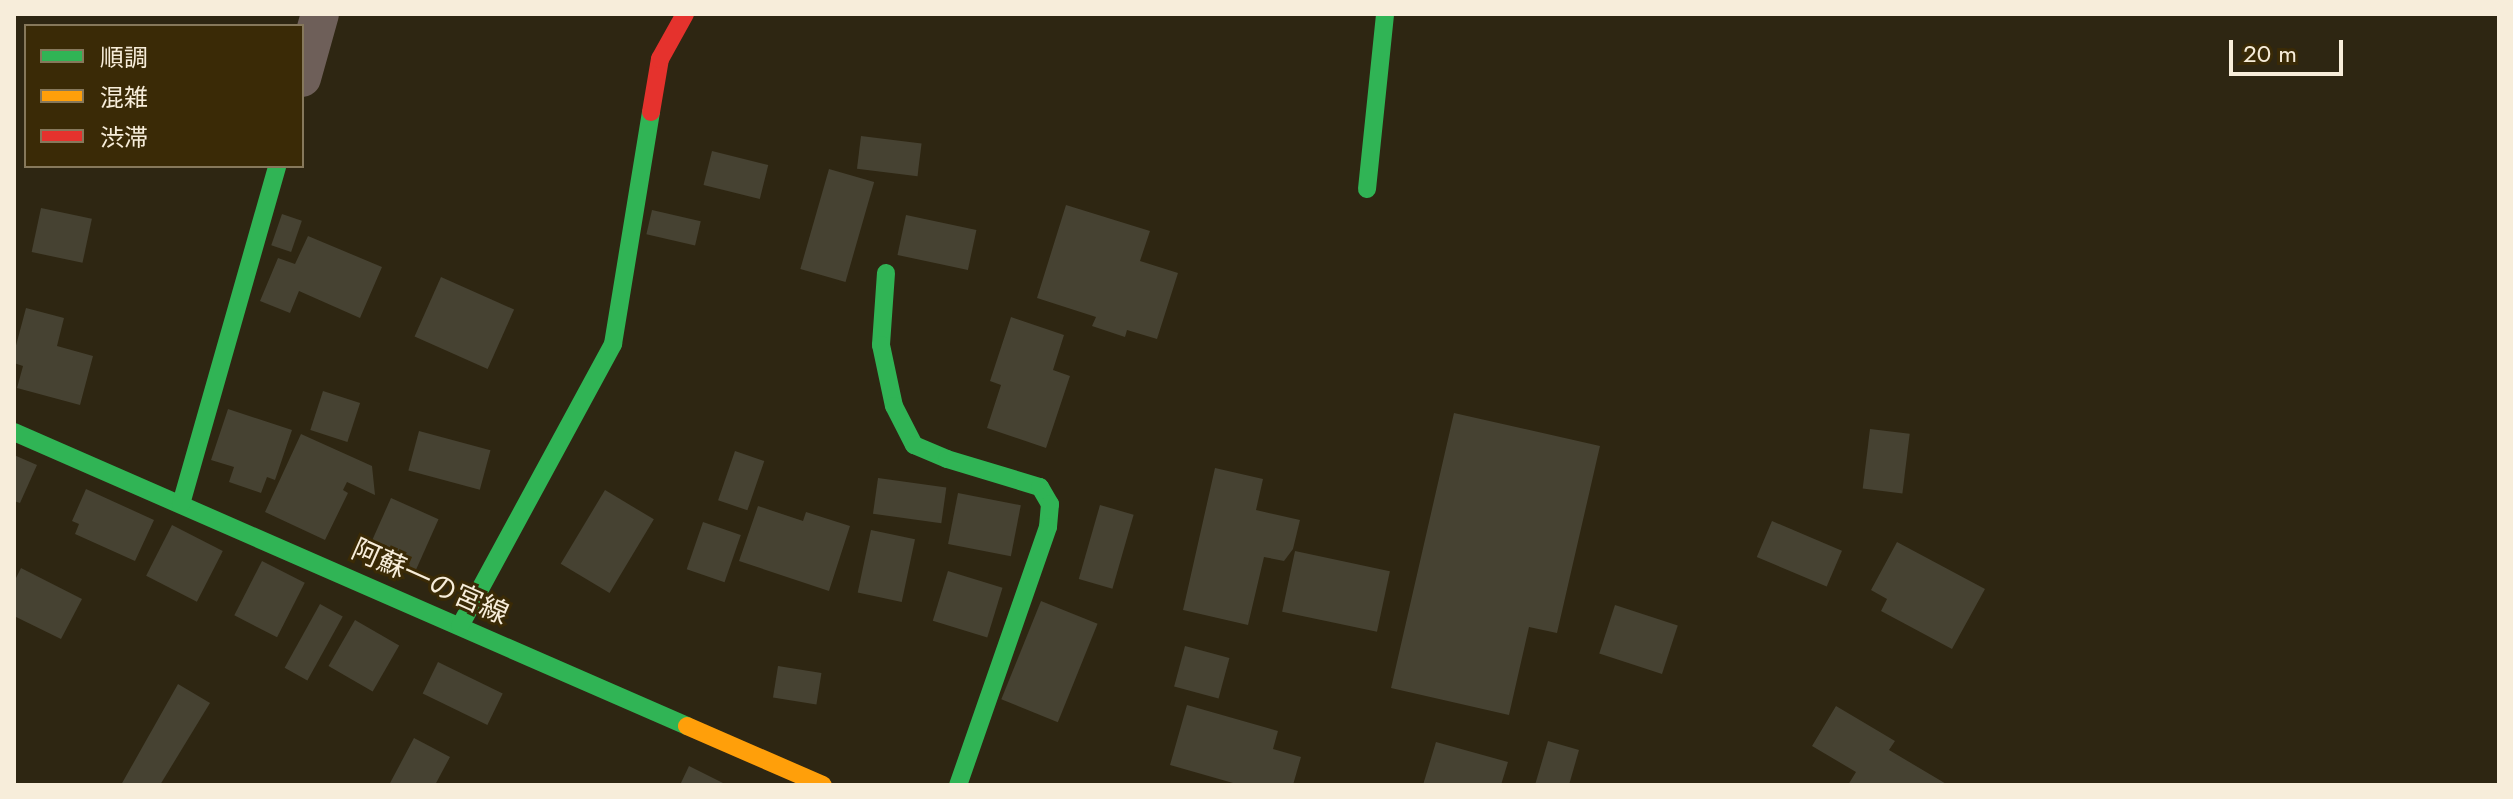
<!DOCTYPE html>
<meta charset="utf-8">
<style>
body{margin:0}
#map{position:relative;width:2513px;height:799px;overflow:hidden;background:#2e2612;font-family:Jost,"Noto Sans JP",sans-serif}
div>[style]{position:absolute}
.building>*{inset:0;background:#464232;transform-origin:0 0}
.street>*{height:38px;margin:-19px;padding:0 19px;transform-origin:19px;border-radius:19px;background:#6e5f59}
.fast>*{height:18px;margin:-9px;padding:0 9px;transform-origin:9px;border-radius:9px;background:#30b455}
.slow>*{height:18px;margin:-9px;padding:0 9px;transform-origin:9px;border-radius:9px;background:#ff9f0a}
.jam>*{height:18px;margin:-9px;padding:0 9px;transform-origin:9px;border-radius:9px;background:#e5322d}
span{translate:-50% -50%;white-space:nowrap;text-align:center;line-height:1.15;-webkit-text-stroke:6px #3a2a06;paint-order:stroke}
.street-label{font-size:28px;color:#f7edda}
.frame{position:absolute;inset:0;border:16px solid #f7edda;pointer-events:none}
.legend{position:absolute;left:24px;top:24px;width:280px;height:144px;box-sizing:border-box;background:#3a2a06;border:2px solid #86785b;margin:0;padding:10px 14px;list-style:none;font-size:24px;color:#f7edda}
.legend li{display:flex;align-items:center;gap:16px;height:40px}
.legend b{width:40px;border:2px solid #86785b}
.scale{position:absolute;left:2229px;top:40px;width:114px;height:36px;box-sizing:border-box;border:4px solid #f7edda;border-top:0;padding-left:10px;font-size:24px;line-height:28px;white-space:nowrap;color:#f7edda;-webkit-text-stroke:6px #3a2a06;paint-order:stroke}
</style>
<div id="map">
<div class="building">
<i style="left:861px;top:136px;width:61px;height:33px;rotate:7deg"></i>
<i style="left:712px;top:151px;width:58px;height:35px;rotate:14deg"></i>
<i style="left:829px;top:169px;width:47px;height:104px;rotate:16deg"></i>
<i style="clip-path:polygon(1066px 205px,1150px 231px,1140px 261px,1178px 273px,1157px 339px,1127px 330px,1125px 337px,1092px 326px,1096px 317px,1037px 298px)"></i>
<i style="left:41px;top:208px;width:52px;height:45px;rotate:12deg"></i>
<i style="left:652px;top:210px;width:50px;height:25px;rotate:13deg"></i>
<i style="left:282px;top:214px;width:21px;height:33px;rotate:19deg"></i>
<i style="left:906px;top:215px;width:72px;height:41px;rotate:12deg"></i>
<i style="clip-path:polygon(308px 236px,382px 267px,360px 318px,299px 291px,290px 313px,260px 301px,278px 258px,295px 264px)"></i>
<i style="left:441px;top:277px;width:80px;height:65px;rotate:24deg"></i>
<i style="clip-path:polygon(26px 308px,64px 318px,57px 346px,93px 356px,80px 405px,17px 388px,23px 366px,14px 363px,14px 353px)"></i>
<i style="clip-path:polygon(1011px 317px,1064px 335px,1053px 370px,1070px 376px,1046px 448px,987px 428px,1001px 385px,990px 381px)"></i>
<i style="left:323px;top:391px;width:39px;height:41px;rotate:18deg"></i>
<i style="clip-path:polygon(228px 409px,292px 430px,275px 480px,267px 477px,261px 493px,229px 482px,234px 467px,211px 460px)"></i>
<i style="clip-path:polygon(1454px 413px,1600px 446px,1557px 633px,1529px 627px,1509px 715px,1391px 688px)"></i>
<i style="left:1870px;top:429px;width:40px;height:60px;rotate:7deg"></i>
<i style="left:419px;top:431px;width:74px;height:41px;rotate:15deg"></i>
<i style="clip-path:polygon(301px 434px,372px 466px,375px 495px,347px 482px,343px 490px,348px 493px,325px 540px,265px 512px)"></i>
<i style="left:735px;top:451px;width:31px;height:52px;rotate:19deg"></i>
<i style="clip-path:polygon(14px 455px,37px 465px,20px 503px,14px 501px)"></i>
<i style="clip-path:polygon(1215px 468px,1263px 479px,1256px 510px,1300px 520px,1293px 549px,1284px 561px,1264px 557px,1248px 625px,1183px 610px)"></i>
<i style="left:878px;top:478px;width:69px;height:36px;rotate:8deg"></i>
<i style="clip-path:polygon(86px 489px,154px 520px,135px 561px,75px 534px,79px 524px,72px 521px)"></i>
<i style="left:605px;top:490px;width:57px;height:86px;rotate:31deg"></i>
<i style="left:958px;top:493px;width:64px;height:52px;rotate:11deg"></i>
<i style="left:391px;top:498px;width:52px;height:60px;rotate:24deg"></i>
<i style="left:1100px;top:505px;width:35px;height:77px;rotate:16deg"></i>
<i style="clip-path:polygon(758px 506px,803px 521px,806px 512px,850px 526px,829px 591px,739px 561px)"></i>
<i style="left:1772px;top:521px;width:76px;height:39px;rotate:23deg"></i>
<i style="left:703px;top:522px;width:40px;height:50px;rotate:19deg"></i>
<i style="left:172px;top:525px;width:57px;height:57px;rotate:27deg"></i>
<i style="left:871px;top:530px;width:45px;height:64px;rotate:12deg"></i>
<i style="clip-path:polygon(1897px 542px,1985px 589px,1952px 649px,1881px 611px,1887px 599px,1871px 590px)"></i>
<i style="left:1295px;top:551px;width:97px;height:62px;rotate:12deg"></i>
<i style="left:262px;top:561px;width:48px;height:61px;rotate:27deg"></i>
<i style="clip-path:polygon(21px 568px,82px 599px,61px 639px,14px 616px,14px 582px)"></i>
<i style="left:948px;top:571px;width:57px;height:52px;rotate:17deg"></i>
<i style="left:1041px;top:601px;width:61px;height:106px;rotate:22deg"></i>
<i style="left:320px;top:604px;width:26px;height:73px;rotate:29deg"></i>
<i style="left:1615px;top:605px;width:66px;height:51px;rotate:18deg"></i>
<i style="left:355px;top:620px;width:51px;height:53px;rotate:30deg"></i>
<i style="left:1185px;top:646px;width:46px;height:42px;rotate:15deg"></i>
<i style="left:438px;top:662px;width:72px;height:35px;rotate:26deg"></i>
<i style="left:778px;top:666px;width:44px;height:32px;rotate:9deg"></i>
<i style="clip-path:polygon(178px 684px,210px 703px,160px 785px,121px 785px)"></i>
<i style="clip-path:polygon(1187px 705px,1278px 731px,1273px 749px,1301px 757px,1293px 785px,1240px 785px,1170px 765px)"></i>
<i style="clip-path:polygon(1836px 706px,1895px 741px,1889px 750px,1948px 785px,1848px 785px,1856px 772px,1812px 746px)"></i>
<i style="clip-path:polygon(414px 738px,450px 757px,435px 785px,389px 785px)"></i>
<i style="clip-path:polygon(1548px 741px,1579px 750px,1569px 785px,1535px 785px)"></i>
<i style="clip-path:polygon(1436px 742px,1508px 762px,1501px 785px,1423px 785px)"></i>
<i style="clip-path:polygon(689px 766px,727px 785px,680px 785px)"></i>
</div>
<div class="street">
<i style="left:302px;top:78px;width:66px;rotate:-74.3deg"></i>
</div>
<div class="fast">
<i style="left:1367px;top:189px;width:176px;rotate:-84.1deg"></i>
<i style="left:886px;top:273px;width:72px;rotate:94deg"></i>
<i style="left:881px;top:345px;width:62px;rotate:78deg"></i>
<i style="left:894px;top:406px;width:44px;rotate:62.9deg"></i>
<i style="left:914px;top:445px;width:36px;rotate:23deg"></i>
<i style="left:947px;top:459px;width:97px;rotate:16.8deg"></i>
<i style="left:1040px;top:487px;width:20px;rotate:60deg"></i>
<i style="left:1050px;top:504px;width:23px;rotate:95deg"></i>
<i style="left:1048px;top:527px;width:273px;rotate:109.2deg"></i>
<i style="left:14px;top:432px;width:734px;rotate:23.6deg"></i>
<i style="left:181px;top:504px;width:351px;rotate:-74.1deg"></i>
<i style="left:460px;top:626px;width:321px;rotate:-61.5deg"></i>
<i style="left:613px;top:344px;width:235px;rotate:-80.7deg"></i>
</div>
<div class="slow">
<i style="left:687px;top:726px;width:148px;rotate:23.5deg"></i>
</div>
<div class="jam">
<i style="left:651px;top:112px;width:54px;rotate:-80.4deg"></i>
<i style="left:660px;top:59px;width:51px;rotate:-60.9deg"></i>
</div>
<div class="street-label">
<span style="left:430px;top:582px;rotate:24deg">阿蘇一の宮線</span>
</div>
<div class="frame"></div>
<ul class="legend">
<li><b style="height:10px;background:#30b455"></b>順調</li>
<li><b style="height:10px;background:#ff9f0a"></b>混雑</li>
<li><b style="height:10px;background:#e5322d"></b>渋滞</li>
</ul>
<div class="scale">20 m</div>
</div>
